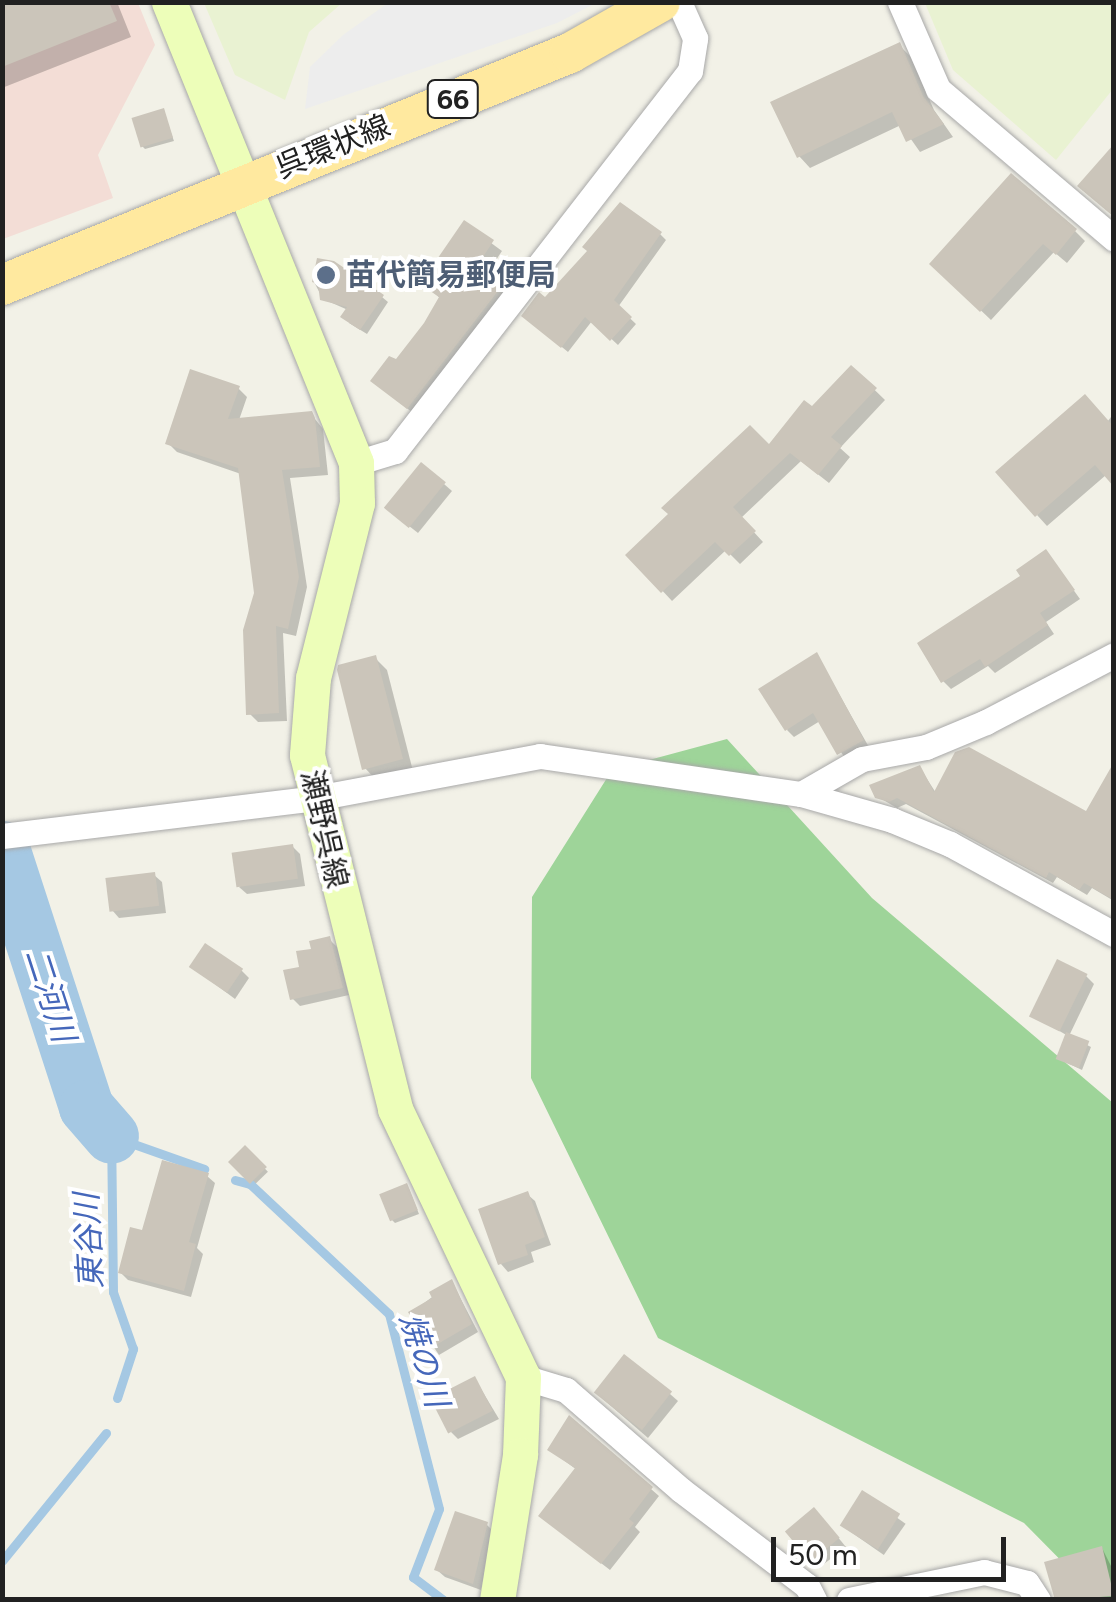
<!DOCTYPE html>
<meta charset="utf-8">
<style>
body{margin:0}
#map{position:relative;width:1116px;height:1602px;overflow:hidden;background:#f2f1e7;font-family:Figtree,"Noto Sans JP",sans-serif}
div>[style]{position:absolute}
.commercial>*{inset:0;background:#f3ddd6}
.farmland>*{inset:0;background:#e9f2d2}
.forest>*{inset:0;background:#9ed499}
.parking>*{inset:0;background:#ededed}
.shadow>*{inset:0;background:#0003;transform-origin:0 0}
.stream>*{height:9px;margin:-4.5px;padding:0 4.5px;transform-origin:4.5px;border-radius:4.5px;background:#a5c8e3}
.river>*{height:55px;margin:-27.5px;padding:0 27.5px;transform-origin:27.5px;border-radius:27.5px;background:#a5c8e3}
.building>*{inset:0;background:#cbc5ba;transform-origin:0 0}
.roads{filter:drop-shadow(0 0 2px #a8a8a8) drop-shadow(0 0 2px #a8a8a8)}
.street>*{height:25px;margin:-12.5px;padding:0 12.5px;transform-origin:12.5px;border-radius:12.5px;background:#fff}
.secondary>*{height:35px;margin:-17.5px;padding:0 17.5px;transform-origin:17.5px;border-radius:17.5px;background:#edfeb9}
.primary>*{height:40px;margin:-20px;padding:0 20px;transform-origin:20px;border-radius:20px;background:#ffe99f}
.dots>*{width:28px;height:28px;translate:-50% -50%;box-sizing:border-box;border:5px solid #fff;border-radius:50%}
span{translate:-50% -50%;white-space:nowrap;text-align:center;line-height:1.15;-webkit-text-stroke:8px #fff;paint-order:stroke}
.shield-label span{padding:2px 8px;background:#fff;border:2px solid;border-radius:8px;-webkit-text-stroke-width:0}
.shield-label{font-size:28px;color:#212121;font-weight:700}
.street-label{font-size:30px;color:#212121}
.service-label{font-size:30px;color:#4e5e75;font-weight:700}
.left{translate:0 -50%;text-align:left}
.water-label{font-size:32px;color:#4567ba;font-style:italic}
.frame{position:absolute;inset:0;border:5px solid #212121;pointer-events:none}
.scale{position:absolute;left:771px;top:1537px;width:235px;height:45px;box-sizing:border-box;border:5px solid #212121;border-top:0;padding-left:12px;font-size:30px;line-height:35px;white-space:nowrap;color:#212121;-webkit-text-stroke:8px #fff;paint-order:stroke}
</style>
<div id="map">
<div class="commercial">
<i style="clip-path:polygon(3px 3px,138px 3px,155px 45px,98px 155px,113px 198px,3px 239px)"></i>
</div>
<div class="farmland">
<i style="clip-path:polygon(204px 3px,342px 3px,309px 32px,285px 100px,235px 75px)"></i>
<i style="clip-path:polygon(925px 3px,1113px 3px,1113px 89px,1056px 160px,953px 70px)"></i>
</div>
<div class="forest">
<i style="clip-path:polygon(727px 739px,872px 898px,1113px 1103px,1113px 1599px,1099px 1599px,1024px 1523px,658px 1338px,531px 1078px,532px 897px,612px 770px)"></i>
</div>
<div class="parking">
<i style="clip-path:polygon(388px 3px,388px 2px,596px 3px,557px 23px,305px 109px,310px 67px,343px 35px)"></i>
</div>
<div class="shadow">
<i style="clip-path:polygon(2px 2px,117px 2px,131px 37px,2px 88px)"></i>
<i style="clip-path:polygon(899px 45px,911px 57px,934px 110px,953px 137px,920px 152px,901px 125px,810px 168px,799px 156px)"></i>
<i style="clip-path:polygon(163px 111px,174px 141px,145px 149px,142px 146px)"></i>
<i style="clip-path:polygon(464px 223px,502px 251px,490px 269px,516px 289px,417px 416px,382px 389px,441px 299px,424px 284px)"></i>
<i style="clip-path:polygon(1075px 231px,1085px 241px,1067px 263px,1054px 252px,991px 320px,932px 264px)"></i>
<i style="clip-path:polygon(660px 234px,666px 240px,618px 307px,636px 324px,618px 345px,592px 321px,568px 352px,530px 321px,590px 252px)"></i>
<i style="clip-path:polygon(314px 282px,382px 297px,388px 302px,367px 334px,349px 323px,348px 310px,323px 299px)"></i>
<i style="clip-path:polygon(852px 368px,885px 400px,840px 448px,850px 457px,829px 483px,801px 461px,741px 518px,763px 542px,740px 564px,726px 550px,672px 601px,629px 555px,769px 448px)"></i>
<i style="clip-path:polygon(238px 388px,247px 397px,239px 420px,311px 414px,323px 429px,328px 475px,290px 478px,307px 587px,296px 636px,283px 633px,287px 721px,258px 722px,249px 713px,257px 594px,241px 474px,177px 452px,168px 443px)"></i>
<i style="clip-path:polygon(1114px 413px,1114px 483px,1106px 475px,1047px 526px,1037px 515px)"></i>
<i style="clip-path:polygon(444px 484px,452px 491px,418px 533px,395px 515px)"></i>
<i style="clip-path:polygon(1046px 552px,1080px 599px,1046px 622px,1054px 634px,995px 673px,988px 666px,951px 689px,943px 681px)"></i>
<i style="clip-path:polygon(817px 655px,870px 749px,847px 761px,820px 721px,794px 737px,787px 730px)"></i>
<i style="clip-path:polygon(375px 658px,387px 670px,413px 771px,376px 780px,365px 768px)"></i>
<i style="clip-path:polygon(969px 750px,1114px 827px,1114px 901px,1092px 888px,1087px 895px,1057px 877px,1053px 883px,906px 804px,897px 808px,878px 797px,920px 768px,936px 793px)"></i>
<i style="clip-path:polygon(292px 846px,300px 854px,305px 886px,247px 894px,239px 887px)"></i>
<i style="clip-path:polygon(154px 875px,162px 882px,166px 913px,119px 918px,112px 910px)"></i>
<i style="clip-path:polygon(329px 939px,337px 947px,349px 995px,300px 1006px,292px 998px,302px 968px)"></i>
<i style="clip-path:polygon(192px 967px,242px 971px,249px 978px,235px 999px)"></i>
<i style="clip-path:polygon(1086px 976px,1094px 984px,1069px 1036px,1091px 1047px,1082px 1070px,1059px 1059px,1068px 1036px,1032px 1015px)"></i>
<i style="left:245px;top:1148px;width:33px;height:20px;rotate:46deg"></i>
<i style="clip-path:polygon(207px 1176px,215px 1183px,197px 1248px,203px 1254px,191px 1297px,128px 1280px,121px 1273px,144px 1233px)"></i>
<i style="clip-path:polygon(409px 1189px,419px 1214px,395px 1223px,392px 1220px)"></i>
<i style="clip-path:polygon(527px 1194px,535px 1201px,551px 1245px,531px 1252px,534px 1262px,508px 1272px,501px 1264px)"></i>
<i style="clip-path:polygon(452px 1282px,478px 1332px,439px 1355px,411px 1313px)"></i>
<i style="clip-path:polygon(475px 1379px,499px 1419px,458px 1439px,451px 1432px)"></i>
<i style="clip-path:polygon(670px 1394px,678px 1401px,648px 1438px,604px 1400px)"></i>
<i style="clip-path:polygon(550px 1450px,651px 1489px,659px 1496px,635px 1527px,640px 1532px,610px 1570px,549px 1523px,577px 1470px)"></i>
<i style="left:863px;top:1494px;width:52px;height:38px;rotate:35deg"></i>
<i style="clip-path:polygon(822px 1518px,846px 1547px,820px 1567px,789px 1532px)"></i>
<i style="clip-path:polygon(486px 1524px,494px 1532px,481px 1590px,445px 1577px,437px 1570px)"></i>
<i style="clip-path:polygon(1102px 1548px,1114px 1572px,1114px 1600px,1057px 1600px)"></i>
</div>
<div class="stream">
<i style="left:235px;top:1180px;width:16px;rotate:15deg"></i>
<i style="left:250px;top:1184px;width:190px;rotate:43.1deg"></i>
<i style="left:389px;top:1314px;width:201px;rotate:75.6deg"></i>
<i style="left:439px;top:1509px;width:73px;rotate:110.9deg"></i>
<i style="left:413px;top:1577px;width:39px;rotate:37deg"></i>
<i style="left:117px;top:1398px;width:52px;rotate:-71.9deg"></i>
<i style="left:133px;top:1349px;width:60px;rotate:-109.3deg"></i>
<i style="left:113px;top:1292px;width:156px;rotate:-90.7deg"></i>
<i style="left:111px;top:1136px;width:99px;rotate:19.5deg"></i>
<i style="left:2px;top:1561px;width:165px;rotate:-50.9deg"></i>
</div>
<div class="river">
<i style="left:2px;top:848px;width:272px;rotate:72deg"></i>
<i style="left:86px;top:1107px;width:38px;rotate:49deg"></i>
</div>
<div class="building">
<i style="clip-path:polygon(2px 2px,109px 2px,117px 21px,2px 67px)"></i>
<i style="clip-path:polygon(900px 42px,923px 96px,944px 124px,906px 142px,892px 112px,797px 158px,770px 102px)"></i>
<i style="left:164px;top:108px;width:31px;height:34px;rotate:73deg"></i>
<i style="clip-path:polygon(1114px 144px,1114px 217px,1077px 186px)"></i>
<i style="clip-path:polygon(1011px 173px,1077px 229px,1056px 255px,1043px 244px,980px 312px,929px 264px)"></i>
<i style="clip-path:polygon(620px 202px,662px 232px,614px 300px,632px 317px,610px 341px,585px 317px,561px 348px,521px 316px,539px 292px,545px 297px,587px 251px,582px 247px)"></i>
<i style="clip-path:polygon(464px 220px,494px 240px,481px 260px,508px 278px,407px 409px,370px 381px,389px 356px,396px 359px,424px 323px,439px 297px,420px 284px)"></i>
<i style="clip-path:polygon(317px 258px,334px 261px,384px 295px,360px 330px,340px 317px,347px 307px,320px 300px,318px 284px,312px 282px)"></i>
<i style="clip-path:polygon(851px 365px,877px 388px,831px 437px,842px 446px,818px 475px,790px 453px,733px 507px,756px 531px,729px 556px,715px 542px,661px 593px,625px 555px,668px 514px,661px 508px,750px 425px,769px 444px,804px 400px,812px 406px)"></i>
<i style="clip-path:polygon(190px 369px,240px 386px,228px 419px,312px 411px,315px 418px,320px 467px,282px 470px,299px 577px,288px 629px,276px 626px,279px 713px,246px 715px,243px 630px,254px 593px,238px 468px,165px 444px)"></i>
<i style="clip-path:polygon(1085px 394px,1114px 427px,1114px 487px,1095px 465px,1035px 517px,995px 472px)"></i>
<i style="left:421px;top:462px;width:32px;height:59px;rotate:39deg"></i>
<i style="clip-path:polygon(1046px 549px,1075px 590px,1040px 613px,1048px 625px,985px 667px,980px 659px,941px 683px,917px 643px,1020px 576px,1016px 570px)"></i>
<i style="clip-path:polygon(817px 652px,864px 740px,837px 755px,813px 713px,785px 731px,758px 689px)"></i>
<i style="clip-path:polygon(376px 655px,403px 759px,362px 770px,337px 670px,338px 665px)"></i>
<i style="clip-path:polygon(969px 747px,1086px 811px,1114px 762px,1114px 900px,1084px 883px,1079px 890px,1049px 872px,1046px 878px,897px 798px,889px 802px,875px 798px,869px 785px,920px 765px,934px 792px,955px 752px)"></i>
<i style="left:293px;top:844px;width:35px;height:62px;rotate:82deg"></i>
<i style="left:155px;top:872px;width:34px;height:50px;rotate:83deg"></i>
<i style="clip-path:polygon(330px 936px,343px 988px,290px 1000px,283px 970px,299px 967px,296px 951px,311px 949px,309px 941px)"></i>
<i style="left:205px;top:943px;width:46px;height:29px;rotate:34deg"></i>
<i style="left:1057px;top:959px;width:34px;height:64px;rotate:26deg"></i>
<i style="left:1066px;top:1032px;width:25px;height:29px;rotate:21deg"></i>
<i style="left:245px;top:1145px;width:31px;height:24px;rotate:45deg"></i>
<i style="clip-path:polygon(162px 1160px,209px 1173px,189px 1242px,196px 1244px,184px 1291px,118px 1273px,130px 1227px,142px 1230px)"></i>
<i style="left:407px;top:1183px;width:29px;height:30px;rotate:68deg"></i>
<i style="clip-path:polygon(528px 1191px,545px 1237px,525px 1245px,528px 1255px,498px 1265px,478px 1209px)"></i>
<i style="clip-path:polygon(452px 1279px,472px 1324px,429px 1349px,408px 1312px,432px 1298px,429px 1292px)"></i>
<i style="left:624px;top:1354px;width:61px;height:49px;rotate:38deg"></i>
<i style="left:475px;top:1376px;width:39px;height:50px;rotate:63deg"></i>
<i style="clip-path:polygon(569px 1415px,653px 1487px,629px 1519px,634px 1523px,601px 1564px,538px 1516px,575px 1468px,547px 1450px)"></i>
<i style="left:862px;top:1490px;width:45px;height:42px;rotate:32deg"></i>
<i style="left:814px;top:1507px;width:40px;height:38px;rotate:50deg"></i>
<i style="clip-path:polygon(455px 1511px,488px 1522px,473px 1584px,434px 1570px)"></i>
<i style="clip-path:polygon(1102px 1546px,1114px 1596px,1055px 1600px,1044px 1562px)"></i>
</div>
<div class="roads">
<div class="street">
<i style="left:900px;top:2px;width:95px;rotate:66.4deg"></i>
<i style="left:938px;top:89px;width:231px;rotate:40.4deg"></i>
<i style="left:356px;top:463px;width:41px;rotate:-17.1deg"></i>
<i style="left:395px;top:451px;width:481px;rotate:-52.2deg"></i>
<i style="left:690px;top:71px;width:33px;rotate:-81deg"></i>
<i style="left:695px;top:38px;width:39px;rotate:-114deg"></i>
<i style="left:801px;top:794px;width:70px;rotate:-29.8deg"></i>
<i style="left:862px;top:759px;width:65px;rotate:-10.6deg"></i>
<i style="left:926px;top:747px;width:65px;rotate:-22.6deg"></i>
<i style="left:986px;top:722px;width:144px;rotate:-27.6deg"></i>
<i style="left:2px;top:836px;width:316px;rotate:-6.9deg"></i>
<i style="left:316px;top:798px;width:228px;rotate:-10.6deg"></i>
<i style="left:540px;top:756px;width:264px;rotate:8.3deg"></i>
<i style="left:801px;top:794px;width:95px;rotate:15.9deg"></i>
<i style="left:892px;top:820px;width:63px;rotate:22.5deg"></i>
<i style="left:950px;top:844px;width:187px;rotate:28.8deg"></i>
<i style="left:523px;top:1377px;width:45px;rotate:16.8deg"></i>
<i style="left:566px;top:1390px;width:152px;rotate:41deg"></i>
<i style="left:681px;top:1490px;width:158px;rotate:37.3deg"></i>
<i style="left:807px;top:1586px;width:16px;rotate:63deg"></i>
<i style="left:849px;top:1600px;width:138px;rotate:-11.7deg"></i>
<i style="left:984px;top:1572px;width:44px;rotate:14.3deg"></i>
<i style="left:1027px;top:1583px;width:20px;rotate:57deg"></i>
</div>
<div class="secondary">
<i style="left:169px;top:2px;width:497px;rotate:67.9deg"></i>
<i style="left:356px;top:463px;width:40px;rotate:88.6deg"></i>
<i style="left:357px;top:503px;width:180px;rotate:104.1deg"></i>
<i style="left:313px;top:678px;width:77px;rotate:94.5deg"></i>
<i style="left:307px;top:755px;width:365px;rotate:76deg"></i>
<i style="left:395px;top:1109px;width:297px;rotate:64.5deg"></i>
<i style="left:523px;top:1377px;width:78px;rotate:92.2deg"></i>
<i style="left:520px;top:1455px;width:147px;rotate:99deg"></i>
</div>
<div class="primary">
<i style="left:2px;top:285px;width:614px;rotate:-22.22deg"></i>
<i style="left:570px;top:53px;width:103px;rotate:-29.5deg"></i>
</div>
</div>
<div class="dots">
<i style="left:326px;top:275px;background:#5c6f8a"></i>
</div>
<div class="shield-label">
<span style="left:453px;top:99px">66</span>
</div>
<div class="street-label">
<span style="left:333px;top:147px;rotate:-22deg">呉環状線</span>
<span style="left:324px;top:829px;rotate:77deg">瀬野呉線</span>
</div>
<div class="service-label">
<span class="left" style="left:346px;top:275px">苗代簡易郵便局</span>
</div>
<div class="water-label">
<span style="left:50px;top:995px;rotate:72deg">二河川</span>
<span style="left:89px;top:1241px;rotate:-93deg">東谷川</span>
<span style="left:424px;top:1360px;rotate:73deg">焼の川</span>
</div>
<div class="frame"></div>
<div class="scale">50 m</div>
</div>
